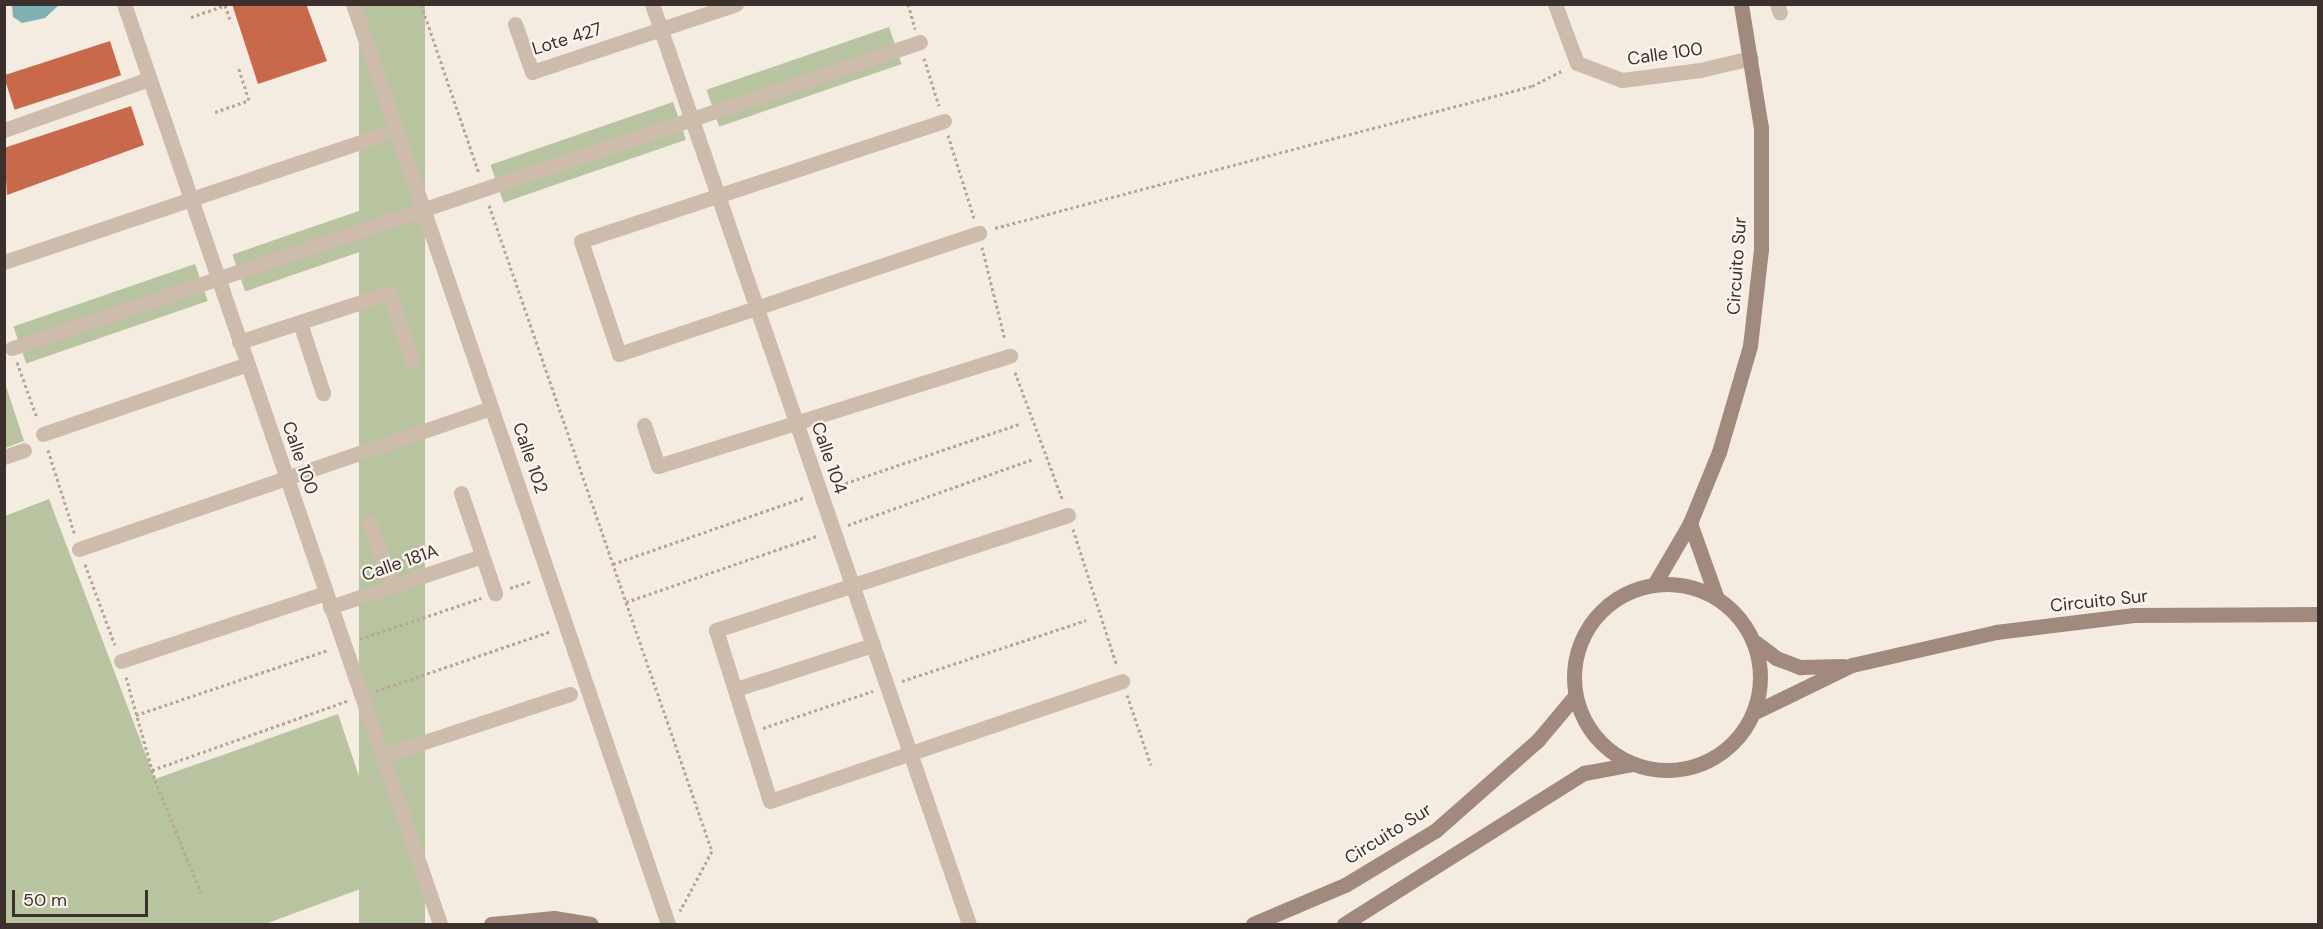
<!DOCTYPE html>
<style>
body{margin:0}
#map{position:relative;width:2323px;height:929px;overflow:hidden;background:#f4ebe1;font-family:"DM Sans",sans-serif}
div>[style]{position:absolute}
.green>*{inset:0;background:#b8c4a0;transform-origin:0 0}
.water>*{inset:0;background:#7fb0b2}
.building>*{inset:0;background:#c8694b;transform-origin:0 0}
.path>*{height:3px;margin-top:-1.5px;transform-origin:0;background:repeating-linear-gradient(90deg,#b9a596 0 3px,transparent 0 6px)}
.street>*{height:15px;margin:-7.5px;padding:0 7.5px;transform-origin:7.5px;border-radius:7.5px;background:#cdbbac}
.secondary>*{height:15px;margin:-7.5px;padding:0 7.5px;transform-origin:7.5px;border-radius:7.5px;background:#a18a7d}
.secondary>.ring{margin:-7.5px;padding:0;box-sizing:content-box;background:none;border:15px solid #a18a7d;border-radius:50%}
span{translate:-50% -50%;white-space:nowrap;text-align:center;line-height:1.15;-webkit-text-stroke:4.5px #fbf5ee;paint-order:stroke}
.street-label{font-size:18px;color:#3b302b}
.frame{position:absolute;inset:0;border:6px solid #3b302b;pointer-events:none}
.scale{position:absolute;left:12px;top:890px;width:136px;height:27px;box-sizing:border-box;border:3px solid #3b302b;border-top:0;padding-left:8px;font-size:18px;line-height:21px;white-space:nowrap;color:#3b302b;-webkit-text-stroke:4px #fbf5ee;paint-order:stroke}
</style>
<div id="map">
<div class="green">
<i style="left:359px;top:5px;width:66px;height:971px"></i>
<i style="left:889px;top:27px;width:39px;height:193px;rotate:71deg"></i>
<i style="left:673px;top:102px;width:40px;height:193px;rotate:71deg"></i>
<i style="left:414px;top:192px;width:39px;height:192px;rotate:71deg"></i>
<i style="left:195px;top:264px;width:39px;height:192px;rotate:71deg"></i>
<i style="clip-path:polygon(5px 383px,24px 441px,5px 448px,4px 448px)"></i>
<i style="clip-path:polygon(49px 499px,155px 779px,338px 714px,393px 877px,265px 924px,5px 924px,5px 516px)"></i>
</div>
<div class="water">
<i style="clip-path:polygon(12px 5px,12px 4px,59px 5px,45px 18px,22px 23px,13px 17px)"></i>
</div>
<div class="building">
<i style="clip-path:polygon(232px 4px,306px 4px,327px 61px,258px 84px)"></i>
<i style="left:110px;top:41px;width:36px;height:112px;rotate:72deg"></i>
<i style="clip-path:polygon(131px 106px,144px 145px,7px 195px,4px 148px)"></i>
</div>
<div class="path">
<i style="left:421px;top:4px;width:179px;rotate:71.1deg"></i>
<i style="left:908px;top:4px;width:26px;rotate:74deg"></i>
<i style="left:191px;top:17px;width:36px;rotate:-19deg"></i>
<i style="left:225px;top:5px;width:18px;rotate:71deg"></i>
<i style="left:924px;top:58px;width:50px;rotate:72.6deg"></i>
<i style="left:215px;top:112px;width:36px;rotate:-19deg"></i>
<i style="left:249px;top:100px;width:36px;rotate:-108deg"></i>
<i style="left:948px;top:135px;width:87px;rotate:72.6deg"></i>
<i style="left:489px;top:205px;width:683px;rotate:70.96deg"></i>
<i style="left:712px;top:851px;width:68px;rotate:118.1deg"></i>
<i style="left:995px;top:228px;width:555px;rotate:-14.81deg"></i>
<i style="left:1532px;top:86px;width:35px;rotate:-27deg"></i>
<i style="left:982px;top:247px;width:96px;rotate:76.1deg"></i>
<i style="left:17px;top:362px;width:59px;rotate:70.3deg"></i>
<i style="left:1015px;top:372px;width:138px;rotate:69.6deg"></i>
<i style="left:48px;top:450px;width:89px;rotate:72.4deg"></i>
<i style="left:834px;top:487px;width:195px;rotate:-18.8deg"></i>
<i style="left:848px;top:525px;width:196px;rotate:-19.6deg"></i>
<i style="left:1073px;top:529px;width:144px;rotate:72.2deg"></i>
<i style="left:85px;top:564px;width:86px;rotate:69.7deg"></i>
<i style="left:613px;top:564px;width:203px;rotate:-19.2deg"></i>
<i style="left:510px;top:588px;width:23px;rotate:-18deg"></i>
<i style="left:626px;top:602px;width:204px;rotate:-19.1deg"></i>
<i style="left:360px;top:639px;width:128px;rotate:-18.7deg"></i>
<i style="left:126px;top:677px;width:107px;rotate:74.3deg"></i>
<i style="left:155px;top:780px;width:122px;rotate:67.8deg"></i>
<i style="left:902px;top:681px;width:194px;rotate:-18.3deg"></i>
<i style="left:376px;top:691px;width:185px;rotate:-18.9deg"></i>
<i style="left:1127px;top:695px;width:74px;rotate:71.1deg"></i>
<i style="left:136px;top:715px;width:203px;rotate:-18.7deg"></i>
<i style="left:763px;top:728px;width:116px;rotate:-18.6deg"></i>
<i style="left:152px;top:770px;width:207px;rotate:-19.5deg"></i>
</div>
<div class="street">
<i style="left:124px;top:4px;width:973px;rotate:71.04deg"></i>
<i style="left:353px;top:4px;width:972px;rotate:71.1deg"></i>
<i style="left:652px;top:4px;width:973px;rotate:70.99deg"></i>
<i style="left:1555px;top:4px;width:63px;rotate:69.6deg"></i>
<i style="left:1577px;top:63px;width:48px;rotate:20.7deg"></i>
<i style="left:1622px;top:80px;width:79px;rotate:-7.3deg"></i>
<i style="left:1700px;top:70px;width:52px;rotate:-13.2deg"></i>
<i style="left:1777px;top:4px;width:9px;rotate:72deg"></i>
<i style="left:515px;top:24px;width:51px;rotate:70.5deg"></i>
<i style="left:532px;top:72px;width:215px;rotate:-18.4deg"></i>
<i style="left:944px;top:121px;width:382px;rotate:161.7deg"></i>
<i style="left:581px;top:241px;width:119px;rotate:71.4deg"></i>
<i style="left:619px;top:354px;width:380px;rotate:-18.6deg"></i>
<i style="left:4px;top:130px;width:154px;rotate:-19.4deg"></i>
<i style="left:4px;top:262px;width:399px;rotate:-18.6deg"></i>
<i style="left:300px;top:323px;width:74px;rotate:71.8deg"></i>
<i style="left:239px;top:342px;width:158px;rotate:-18.1deg"></i>
<i style="left:389px;top:293px;width:72px;rotate:71.3deg"></i>
<i style="left:12px;top:348px;width:958px;rotate:-18.62deg"></i>
<i style="left:644px;top:425px;width:43px;rotate:71.1deg"></i>
<i style="left:658px;top:466px;width:369px;rotate:-17.4deg"></i>
<i style="left:43px;top:434px;width:216px;rotate:-18.9deg"></i>
<i style="left:4px;top:457px;width:21px;rotate:-19deg"></i>
<i style="left:461px;top:493px;width:106px;rotate:71.2deg"></i>
<i style="left:1068px;top:515px;width:370px;rotate:161.9deg"></i>
<i style="left:716px;top:630px;width:179px;rotate:72.5deg"></i>
<i style="left:770px;top:801px;width:372px;rotate:-18.8deg"></i>
<i style="left:369px;top:522px;width:68px;rotate:71deg"></i>
<i style="left:79px;top:549px;width:426px;rotate:-18.9deg"></i>
<i style="left:330px;top:607px;width:160px;rotate:-18.5deg"></i>
<i style="left:121px;top:661px;width:216px;rotate:-18.4deg"></i>
<i style="left:736px;top:689px;width:144px;rotate:-17.8deg"></i>
<i style="left:382px;top:756px;width:198px;rotate:-18.3deg"></i>
</div>
<div class="secondary">
<i style="left:1690px;top:523px;width:77px;rotate:70.4deg"></i>
<i style="left:1655px;top:583px;width:69px;rotate:-59.7deg"></i>
<i style="left:1690px;top:523px;width:77px;rotate:-67.8deg"></i>
<i style="left:1719px;top:452px;width:110px;rotate:-73.7deg"></i>
<i style="left:1750px;top:346px;width:98px;rotate:-83.5deg"></i>
<i style="left:1761px;top:249px;width:121px;rotate:-90deg"></i>
<i style="left:1761px;top:128px;width:126px;rotate:-99.2deg"></i>
<i class="ring" style="left:1574px;top:584px;width:171px;height:171px"></i>
<i style="left:1755px;top:642px;width:26px;rotate:37deg"></i>
<i style="left:1776px;top:658px;width:26px;rotate:21deg"></i>
<i style="left:1800px;top:667px;width:43px;rotate:-1.3deg"></i>
<i style="left:1755px;top:712px;width:108px;rotate:-25.9deg"></i>
<i style="left:1852px;top:665px;width:148px;rotate:-12.9deg"></i>
<i style="left:1996px;top:632px;width:139px;rotate:-7deg"></i>
<i style="left:2134px;top:615px;width:184px;rotate:-0.3deg"></i>
<i style="left:491px;top:924px;width:63px;rotate:-5.4deg"></i>
<i style="left:554px;top:918px;width:37px;rotate:9deg"></i>
<i style="left:1253px;top:924px;width:100px;rotate:-23deg"></i>
<i style="left:1345px;top:885px;width:106px;rotate:-31.1deg"></i>
<i style="left:1436px;top:830px;width:136px;rotate:-41.4deg"></i>
<i style="left:1538px;top:740px;width:57px;rotate:-49.9deg"></i>
<i style="left:1344px;top:924px;width:284px;rotate:-32.2deg"></i>
<i style="left:1584px;top:773px;width:50px;rotate:-10.4deg"></i>
</div>
<div class="street-label">
<span style="left:567px;top:39px;rotate:-17deg">Lote 427</span>
<span style="left:1665px;top:54px;rotate:-8deg">Calle 100</span>
<span style="left:1737px;top:266px;rotate:-86deg">Circuito Sur</span>
<span style="left:300px;top:458px;rotate:71deg">Calle 100</span>
<span style="left:530px;top:458px;rotate:71deg">Calle 102</span>
<span style="left:829px;top:458px;rotate:71deg">Calle 104</span>
<span style="left:400px;top:563px;rotate:-19deg">Calle 181A</span>
<span style="left:2099px;top:601px;rotate:-6deg">Circuito Sur</span>
<span style="left:1388px;top:834px;rotate:-32deg">Circuito Sur</span>
</div>
<div class="frame"></div>
<div class="scale">50 m</div>
</div>
